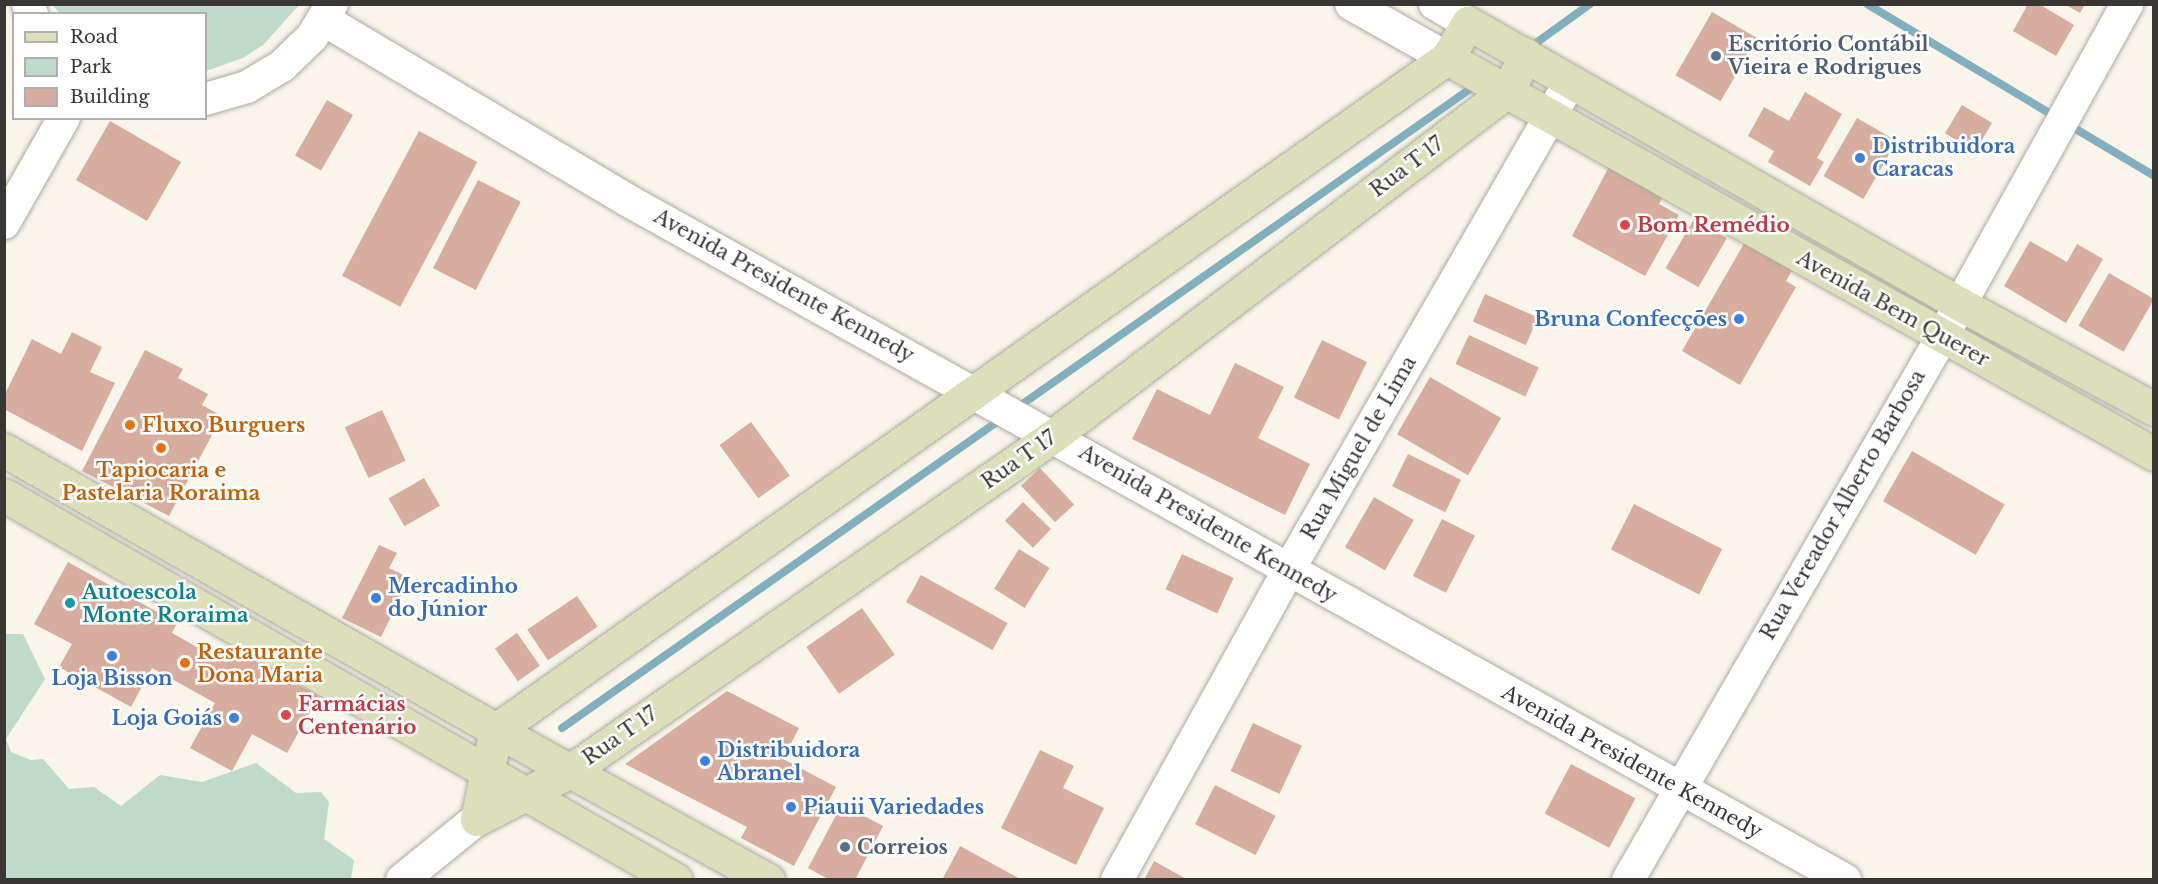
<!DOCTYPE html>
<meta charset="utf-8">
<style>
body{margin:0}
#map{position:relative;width:2158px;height:884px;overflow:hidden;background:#f9f5eb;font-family:"Libre Baskerville",serif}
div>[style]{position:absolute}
.green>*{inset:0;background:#bfd9cb}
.stream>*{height:8px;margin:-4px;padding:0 4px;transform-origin:4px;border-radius:4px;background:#82afbd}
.building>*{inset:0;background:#d6ad9f;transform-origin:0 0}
.roads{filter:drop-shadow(0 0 2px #acaaa0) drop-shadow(0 0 2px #acaaa0)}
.street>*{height:32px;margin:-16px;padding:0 16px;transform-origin:16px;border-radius:16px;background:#fff}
.secondary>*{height:33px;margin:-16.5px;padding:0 16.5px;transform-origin:16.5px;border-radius:16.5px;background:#dbe0ba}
.dots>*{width:16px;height:16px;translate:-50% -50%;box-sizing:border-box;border:3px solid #fff;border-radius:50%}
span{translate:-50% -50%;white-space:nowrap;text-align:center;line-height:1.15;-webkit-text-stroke:5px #fff;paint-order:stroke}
.service-label{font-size:20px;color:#4e5e75;font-weight:700}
.left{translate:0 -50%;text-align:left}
.shop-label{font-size:20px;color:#366cbe;font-weight:700}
.right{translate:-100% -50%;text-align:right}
.street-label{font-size:20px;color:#393733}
.health-label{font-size:20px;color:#be3a42;font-weight:700}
.food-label{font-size:20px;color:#c56008;font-weight:700}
.culture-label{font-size:20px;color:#0d838f;font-weight:700}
.frame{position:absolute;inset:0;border:6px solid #393733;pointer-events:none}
.legend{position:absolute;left:12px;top:12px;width:195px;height:108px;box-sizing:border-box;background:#fff;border:2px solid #b0afad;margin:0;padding:8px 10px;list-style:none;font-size:18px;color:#393733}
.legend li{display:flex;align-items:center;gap:12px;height:30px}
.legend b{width:30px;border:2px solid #b0afad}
</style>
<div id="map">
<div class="green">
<i style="clip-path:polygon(53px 5px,299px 5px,263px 45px,243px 58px,206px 71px,206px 14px,59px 13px)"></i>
<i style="clip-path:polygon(5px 634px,23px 634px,45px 679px,6px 739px,11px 752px,31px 760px,43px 759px,69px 789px,94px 787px,121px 806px,160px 775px,202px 782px,256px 763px,296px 793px,321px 792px,329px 802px,324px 839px,354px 860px,351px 879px,5px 879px)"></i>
</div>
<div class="stream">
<i style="left:1867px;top:4px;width:335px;rotate:30.9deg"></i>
<i style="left:1536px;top:43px;width:67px;rotate:-35.8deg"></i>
<i style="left:1014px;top:410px;width:558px;rotate:-35.14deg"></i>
<i style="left:562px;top:728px;width:540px;rotate:-35.13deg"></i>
</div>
<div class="building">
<i style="clip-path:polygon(2028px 4px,2039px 4px,2074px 25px,2056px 56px,2013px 31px)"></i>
<i style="clip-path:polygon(2064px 4px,2085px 4px,2080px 13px)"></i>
<i style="left:1712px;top:12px;width:52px;height:73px;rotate:30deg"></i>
<i style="clip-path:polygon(1805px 92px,1842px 114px,1817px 158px,1824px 162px,1810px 186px,1768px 162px,1774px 151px,1748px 136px,1764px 107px,1789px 121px)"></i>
<i style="left:327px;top:100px;width:30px;height:64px;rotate:30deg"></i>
<i style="left:1962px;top:105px;width:35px;height:33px;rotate:31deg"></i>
<i style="left:1857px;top:118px;width:46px;height:67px;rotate:30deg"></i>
<i style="left:110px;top:121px;width:82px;height:68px;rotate:30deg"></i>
<i style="left:419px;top:131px;width:66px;height:164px;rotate:28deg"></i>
<i style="clip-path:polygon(1609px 167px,1663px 196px,1659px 204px,1679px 215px,1645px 276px,1572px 236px)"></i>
<i style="left:478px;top:180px;width:48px;height:99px;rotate:27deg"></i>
<i style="left:1694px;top:219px;width:38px;height:57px;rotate:30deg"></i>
<i style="clip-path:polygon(2030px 241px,2067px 262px,2077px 244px,2103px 259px,2066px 323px,2004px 286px)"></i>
<i style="clip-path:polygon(1745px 242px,1792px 270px,1786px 281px,1796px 287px,1740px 385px,1682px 351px)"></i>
<i style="left:2109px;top:273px;width:52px;height:61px;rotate:30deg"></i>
<i style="left:1485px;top:294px;width:58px;height:30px;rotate:24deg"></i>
<i style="clip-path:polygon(72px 332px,102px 347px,90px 372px,115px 383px,82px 451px,4px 409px,4px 396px,32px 339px,61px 354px)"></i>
<i style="left:1469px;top:335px;width:77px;height:32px;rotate:25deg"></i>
<i style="left:1322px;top:340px;width:50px;height:64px;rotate:26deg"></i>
<i style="clip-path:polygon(145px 350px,183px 369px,178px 378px,208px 394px,202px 405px,222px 416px,169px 516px,82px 471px)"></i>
<i style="clip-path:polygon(1235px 363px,1284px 387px,1258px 438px,1310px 464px,1285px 515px,1132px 439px,1157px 389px,1210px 415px)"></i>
<i style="left:1430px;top:377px;width:82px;height:66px;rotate:30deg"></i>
<i style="left:382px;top:410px;width:56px;height:41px;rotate:65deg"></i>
<i style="left:751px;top:422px;width:66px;height:39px;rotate:54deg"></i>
<i style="left:1912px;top:451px;width:107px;height:58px;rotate:30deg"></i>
<i style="left:1408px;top:454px;width:59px;height:36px;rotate:26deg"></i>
<i style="left:1040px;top:468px;width:50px;height:26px;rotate:47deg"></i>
<i style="left:424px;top:478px;width:32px;height:41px;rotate:60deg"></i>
<i style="left:1374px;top:497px;width:46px;height:58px;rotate:30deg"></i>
<i style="left:1023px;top:502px;width:39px;height:26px;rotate:44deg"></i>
<i style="left:1634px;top:504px;width:99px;height:51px;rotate:27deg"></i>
<i style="left:1442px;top:519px;width:37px;height:64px;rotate:27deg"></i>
<i style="clip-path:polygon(379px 545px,397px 553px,389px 568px,410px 578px,381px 637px,342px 618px)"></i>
<i style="left:1019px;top:549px;width:36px;height:47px;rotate:32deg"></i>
<i style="left:1182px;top:554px;width:57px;height:39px;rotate:25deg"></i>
<i style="clip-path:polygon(68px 562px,177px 623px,172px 633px,218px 659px,224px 649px,240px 658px,242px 654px,319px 696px,287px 753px,252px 734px,232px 771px,190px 748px,215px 703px,152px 668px,131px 707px,59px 667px,72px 644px,34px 624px)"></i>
<i style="left:921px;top:575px;width:99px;height:31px;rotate:29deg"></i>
<i style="left:577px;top:596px;width:37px;height:60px;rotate:56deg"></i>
<i style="left:862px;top:608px;width:57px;height:68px;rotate:55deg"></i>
<i style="left:517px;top:633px;width:40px;height:27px;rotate:55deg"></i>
<i style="clip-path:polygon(727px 691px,799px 728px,783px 759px,836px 787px,794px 866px,741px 838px,747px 827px,625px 764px)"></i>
<i style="left:1253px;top:723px;width:54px;height:53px;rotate:25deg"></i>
<i style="clip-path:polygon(1040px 750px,1074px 766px,1063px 788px,1104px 808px,1076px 865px,1001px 828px)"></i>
<i style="left:1571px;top:764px;width:73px;height:56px;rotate:28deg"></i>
<i style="left:1215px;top:785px;width:68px;height:44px;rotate:27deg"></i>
<i style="clip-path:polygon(842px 804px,883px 826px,855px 880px,830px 880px,808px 868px)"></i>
<i style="clip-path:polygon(960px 846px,1022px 880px,942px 880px)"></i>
<i style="clip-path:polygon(1154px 861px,1188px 880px,1144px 880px)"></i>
</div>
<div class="roads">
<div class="street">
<i style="left:28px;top:4px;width:11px;rotate:68deg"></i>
<i style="left:1351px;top:4px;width:110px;rotate:29.4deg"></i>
<i style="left:1435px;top:4px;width:38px;rotate:30deg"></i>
<i style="left:324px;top:20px;width:352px;rotate:30.7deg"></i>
<i style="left:627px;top:200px;width:1395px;rotate:29.17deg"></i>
<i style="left:206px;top:99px;width:43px;rotate:-16.3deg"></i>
<i style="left:247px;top:87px;width:41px;rotate:-31deg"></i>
<i style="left:282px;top:66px;width:42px;rotate:-44deg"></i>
<i style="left:312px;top:37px;width:39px;rotate:-59deg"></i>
<i style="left:4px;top:223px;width:121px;rotate:-60.3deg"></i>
<i style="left:402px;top:880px;width:97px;rotate:-39.1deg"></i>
<i style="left:1117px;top:880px;width:353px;rotate:-61deg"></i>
<i style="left:1288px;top:571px;width:564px;rotate:-60.03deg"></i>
<i style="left:1628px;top:880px;width:627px;rotate:-59.96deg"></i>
<i style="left:1942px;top:337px;width:381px;rotate:-60.9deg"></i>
</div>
<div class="secondary">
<i style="left:1447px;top:58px;width:810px;rotate:29.25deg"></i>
<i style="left:4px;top:450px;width:566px;rotate:29.64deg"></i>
<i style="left:496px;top:730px;width:311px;rotate:28.9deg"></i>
<i style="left:4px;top:495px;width:774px;rotate:29.81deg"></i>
<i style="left:477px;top:819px;width:91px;rotate:-77.9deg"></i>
<i style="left:496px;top:730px;width:1164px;rotate:-35.25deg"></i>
<i style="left:1447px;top:58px;width:41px;rotate:-59deg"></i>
<i style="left:1468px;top:23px;width:567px;rotate:29.73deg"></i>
<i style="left:1960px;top:304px;width:221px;rotate:28.4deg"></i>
<i style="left:477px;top:819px;width:105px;rotate:-27.3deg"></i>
<i style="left:570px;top:771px;width:588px;rotate:-34.74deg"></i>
<i style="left:1053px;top:436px;width:570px;rotate:-37.23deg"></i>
<i style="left:1507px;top:91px;width:41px;rotate:-62.2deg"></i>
</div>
</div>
<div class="dots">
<i style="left:1716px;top:56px;background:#5c6f8a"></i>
<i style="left:1860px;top:158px;background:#3f7fe0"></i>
<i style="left:1625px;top:225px;background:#e0444e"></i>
<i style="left:1739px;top:319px;background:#3f7fe0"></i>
<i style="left:130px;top:425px;background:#e8710a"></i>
<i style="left:161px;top:448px;background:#e8710a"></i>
<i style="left:376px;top:598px;background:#3f7fe0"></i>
<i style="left:70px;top:603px;background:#0f9aa8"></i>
<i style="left:112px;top:656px;background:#3f7fe0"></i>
<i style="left:185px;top:663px;background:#e8710a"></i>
<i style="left:286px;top:715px;background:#e0444e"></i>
<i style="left:234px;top:718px;background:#3f7fe0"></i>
<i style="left:705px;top:761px;background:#3f7fe0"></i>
<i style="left:791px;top:807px;background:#3f7fe0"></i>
<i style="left:845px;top:847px;background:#5c6f8a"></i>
</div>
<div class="service-label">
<span class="left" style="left:1728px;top:56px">Escritório Contábil<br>Vieira e Rodrigues</span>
<span class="left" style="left:857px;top:847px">Correios</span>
</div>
<div class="shop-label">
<span class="left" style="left:1872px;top:158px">Distribuidora<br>Caracas</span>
<span class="right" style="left:1727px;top:319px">Bruna Confecções</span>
<span class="left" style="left:388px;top:598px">Mercadinho<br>do Júnior</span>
<span style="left:112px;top:678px">Loja Bisson</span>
<span class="right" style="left:222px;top:718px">Loja Goiás</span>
<span class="left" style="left:717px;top:762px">Distribuidora<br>Abranel</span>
<span class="left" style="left:803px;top:807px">Piauii Variedades</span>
</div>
<div class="street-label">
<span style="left:1407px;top:167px;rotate:-37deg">Rua T 17</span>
<span style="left:784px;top:286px;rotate:29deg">Avenida Presidente Kennedy</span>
<span style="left:1893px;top:309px;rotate:29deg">Avenida Bem Querer</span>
<span style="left:1359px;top:448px;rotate:-60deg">Rua Miguel de Lima</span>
<span style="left:1019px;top:460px;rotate:-35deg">Rua T 17</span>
<span style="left:1843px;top:505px;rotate:-60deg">Rua Vereador Alberto Barbosa</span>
<span style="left:1208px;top:524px;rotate:30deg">Avenida Presidente Kennedy</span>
<span style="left:620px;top:736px;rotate:-35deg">Rua T 17</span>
<span style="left:1632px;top:762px;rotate:29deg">Avenida Presidente Kennedy</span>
</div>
<div class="health-label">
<span class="left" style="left:1637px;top:225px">Bom Remédio</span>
<span class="left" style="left:298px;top:716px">Farmácias<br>Centenário</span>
</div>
<div class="food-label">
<span class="left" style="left:142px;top:425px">Fluxo Burguers</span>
<span style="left:161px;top:482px">Tapiocaria e<br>Pastelaria Roraima</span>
<span class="left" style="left:197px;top:664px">Restaurante<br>Dona Maria</span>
</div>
<div class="culture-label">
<span class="left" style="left:82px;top:604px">Autoescola<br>Monte Roraima</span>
</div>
<div class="frame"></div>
<ul class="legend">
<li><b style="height:8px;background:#dbe0ba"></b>Road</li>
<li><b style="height:16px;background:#bfd9cb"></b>Park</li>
<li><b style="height:16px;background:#d6ad9f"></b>Building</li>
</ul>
</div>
